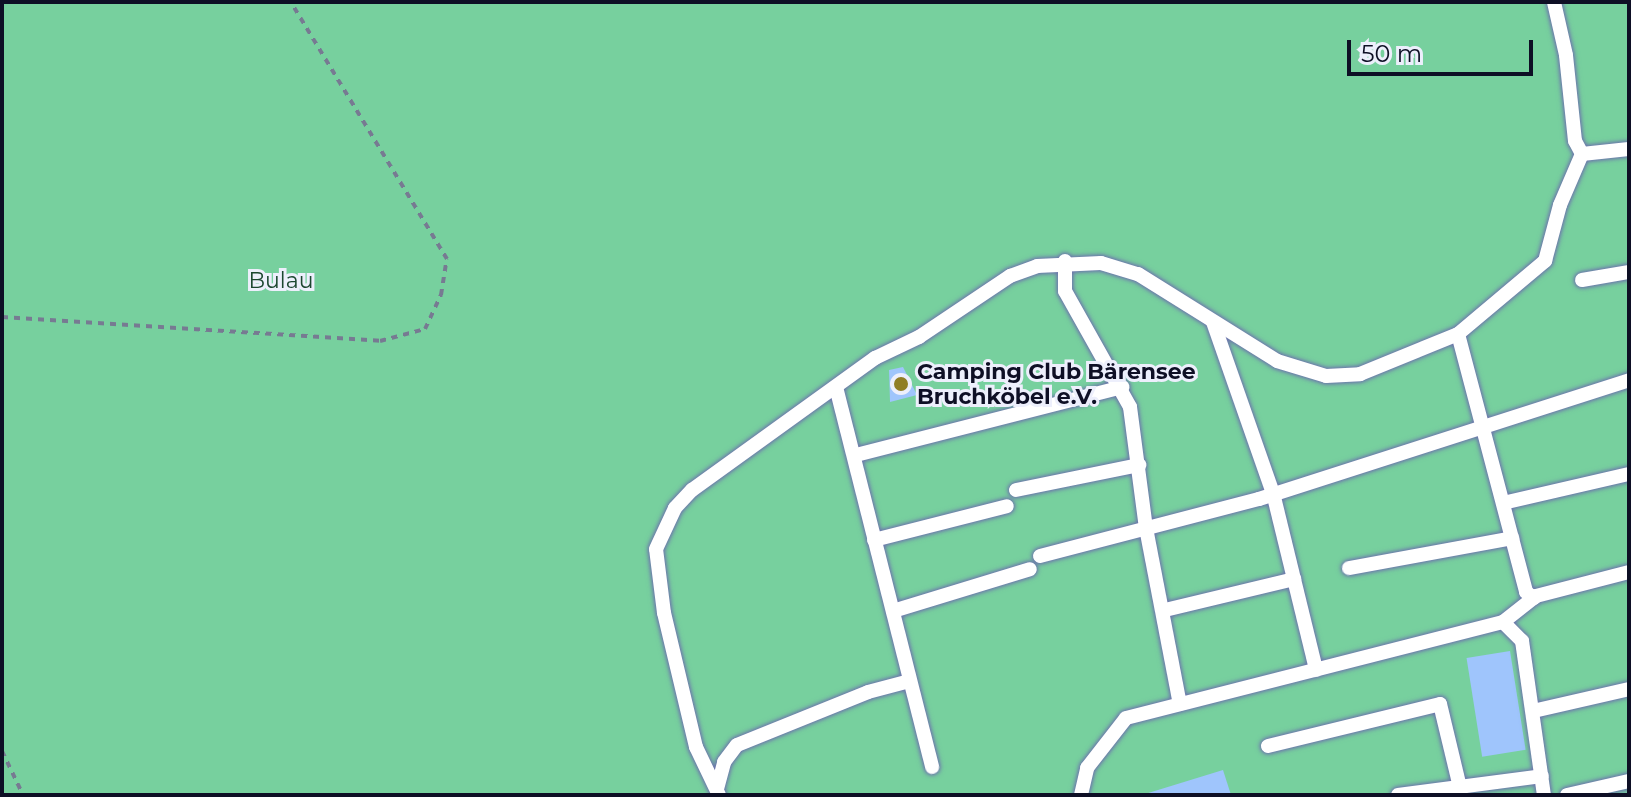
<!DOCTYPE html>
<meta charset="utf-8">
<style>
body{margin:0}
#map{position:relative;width:1631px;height:797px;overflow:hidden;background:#dde1fb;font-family:Montserrat,sans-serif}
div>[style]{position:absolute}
.green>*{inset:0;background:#77d09e;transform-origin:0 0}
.building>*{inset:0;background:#9fc5fc;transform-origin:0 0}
.path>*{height:4px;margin-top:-2px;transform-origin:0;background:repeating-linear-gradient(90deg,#777a92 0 6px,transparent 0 12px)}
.roads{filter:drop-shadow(0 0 2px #6c73ac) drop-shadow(0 0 2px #6c73ac)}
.service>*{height:14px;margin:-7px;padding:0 7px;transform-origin:7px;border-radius:7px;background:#fff}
.dots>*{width:22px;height:22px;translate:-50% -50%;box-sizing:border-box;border:4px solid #edeffc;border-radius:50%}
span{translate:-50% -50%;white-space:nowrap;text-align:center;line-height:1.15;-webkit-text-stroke:6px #edeffc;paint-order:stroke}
.park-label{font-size:22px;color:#1c4730}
.poi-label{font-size:22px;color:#0e0f25;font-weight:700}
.left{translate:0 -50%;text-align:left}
.frame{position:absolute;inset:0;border:4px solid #0e0f25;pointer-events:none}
.scale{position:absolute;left:1347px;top:40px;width:186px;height:36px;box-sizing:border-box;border:4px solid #0e0f25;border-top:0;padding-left:10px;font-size:24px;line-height:28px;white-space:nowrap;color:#0e0f25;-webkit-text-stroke:6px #edeffc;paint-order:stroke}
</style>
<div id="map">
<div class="green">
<i style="left:2px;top:2px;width:1627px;height:793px"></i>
</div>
<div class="building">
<i style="clip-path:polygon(903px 367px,917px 395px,890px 402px,889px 370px)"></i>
<i style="left:1510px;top:651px;width:100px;height:44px;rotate:81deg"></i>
<i style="clip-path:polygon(1223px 770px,1231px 795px,1146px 795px,1145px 794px)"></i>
</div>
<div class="path">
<i style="left:2px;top:317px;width:379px;rotate:3.6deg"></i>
<i style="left:380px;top:341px;width:47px;rotate:-14.9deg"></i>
<i style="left:425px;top:329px;width:38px;rotate:-65deg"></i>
<i style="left:441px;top:295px;width:36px;rotate:-81deg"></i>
<i style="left:447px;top:259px;width:301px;rotate:-121.3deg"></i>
<i style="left:2px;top:751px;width:49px;rotate:64.5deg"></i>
</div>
<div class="roads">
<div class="service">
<i style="left:1582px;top:154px;width:47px;rotate:-6.1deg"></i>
<i style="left:1065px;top:261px;width:30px;rotate:90deg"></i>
<i style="left:1065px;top:291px;width:133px;rotate:60.7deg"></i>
<i style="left:1130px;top:407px;width:122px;rotate:82.5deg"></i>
<i style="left:1146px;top:528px;width:179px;rotate:79.1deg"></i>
<i style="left:1582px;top:280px;width:48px;rotate:-9.7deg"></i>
<i style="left:1213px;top:322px;width:181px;rotate:70.7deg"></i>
<i style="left:1273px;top:493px;width:182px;rotate:76.3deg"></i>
<i style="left:1458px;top:334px;width:267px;rotate:75.2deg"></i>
<i style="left:1526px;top:592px;width:10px;rotate:37deg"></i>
<i style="left:836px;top:387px;width:392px;rotate:75.8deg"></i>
<i style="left:856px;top:455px;width:275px;rotate:-14.3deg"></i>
<i style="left:1016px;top:490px;width:126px;rotate:-11.5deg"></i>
<i style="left:1503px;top:503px;width:129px;rotate:-13deg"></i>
<i style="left:874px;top:540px;width:137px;rotate:-14.3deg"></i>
<i style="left:1040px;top:556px;width:226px;rotate:-14.6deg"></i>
<i style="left:1259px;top:499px;width:389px;rotate:-17.8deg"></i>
<i style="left:1349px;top:568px;width:166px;rotate:-10.4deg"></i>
<i style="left:1165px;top:610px;width:133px;rotate:-13.5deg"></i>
<i style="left:893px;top:611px;width:143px;rotate:-17deg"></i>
<i style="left:1503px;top:622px;width:27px;rotate:45deg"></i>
<i style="left:1522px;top:641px;width:156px;rotate:81.9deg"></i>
<i style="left:1533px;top:711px;width:98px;rotate:-12.9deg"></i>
<i style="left:1268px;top:746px;width:177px;rotate:-13.7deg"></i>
<i style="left:1440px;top:704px;width:81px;rotate:76.5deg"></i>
<i style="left:717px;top:789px;width:28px;rotate:-75deg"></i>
<i style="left:724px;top:762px;width:21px;rotate:-53deg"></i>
<i style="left:737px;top:745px;width:141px;rotate:-22deg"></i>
<i style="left:868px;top:692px;width:43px;rotate:-14.7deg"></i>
<i style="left:719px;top:795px;width:53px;rotate:-115.6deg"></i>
<i style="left:696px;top:747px;width:138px;rotate:-103.4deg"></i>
<i style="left:664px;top:613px;width:64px;rotate:-97.1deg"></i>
<i style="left:656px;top:549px;width:45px;rotate:-65.1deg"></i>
<i style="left:675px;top:508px;width:25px;rotate:-47deg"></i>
<i style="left:692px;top:490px;width:226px;rotate:-35.8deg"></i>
<i style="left:875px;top:358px;width:49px;rotate:-25.5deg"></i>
<i style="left:919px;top:337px;width:110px;rotate:-33.8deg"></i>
<i style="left:1010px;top:276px;width:29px;rotate:-20deg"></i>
<i style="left:1037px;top:266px;width:64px;rotate:-2.7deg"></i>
<i style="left:1101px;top:263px;width:39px;rotate:17deg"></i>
<i style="left:1138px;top:274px;width:164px;rotate:32deg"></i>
<i style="left:1277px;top:361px;width:51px;rotate:17deg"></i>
<i style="left:1326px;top:376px;width:34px;rotate:-3deg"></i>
<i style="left:1360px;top:374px;width:106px;rotate:-22.2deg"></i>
<i style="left:1458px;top:334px;width:114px;rotate:-40deg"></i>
<i style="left:1545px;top:261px;width:58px;rotate:-75deg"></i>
<i style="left:1560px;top:205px;width:56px;rotate:-66.7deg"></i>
<i style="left:1582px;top:154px;width:15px;rotate:-118deg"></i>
<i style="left:1575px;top:141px;width:86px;rotate:-96deg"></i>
<i style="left:1566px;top:55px;width:54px;rotate:-102.8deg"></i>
<i style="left:1081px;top:795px;width:28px;rotate:-77deg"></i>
<i style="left:1087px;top:768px;width:63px;rotate:-52deg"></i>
<i style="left:1126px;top:718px;width:389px;rotate:-14.3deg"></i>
<i style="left:1503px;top:622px;width:42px;rotate:-38.2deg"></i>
<i style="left:1536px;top:596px;width:96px;rotate:-14.5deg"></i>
<i style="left:1398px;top:795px;width:145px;rotate:-7.5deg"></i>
<i style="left:1567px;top:795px;width:64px;rotate:-12.7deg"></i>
</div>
</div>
<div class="dots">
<i style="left:901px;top:384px;background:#907e25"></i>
</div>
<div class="park-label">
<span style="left:281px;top:281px">Bulau</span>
</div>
<div class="poi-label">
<span class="left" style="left:917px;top:384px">Camping Club Bärensee<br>Bruchköbel e.V.</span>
</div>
<div class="frame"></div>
<div class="scale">50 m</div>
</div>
